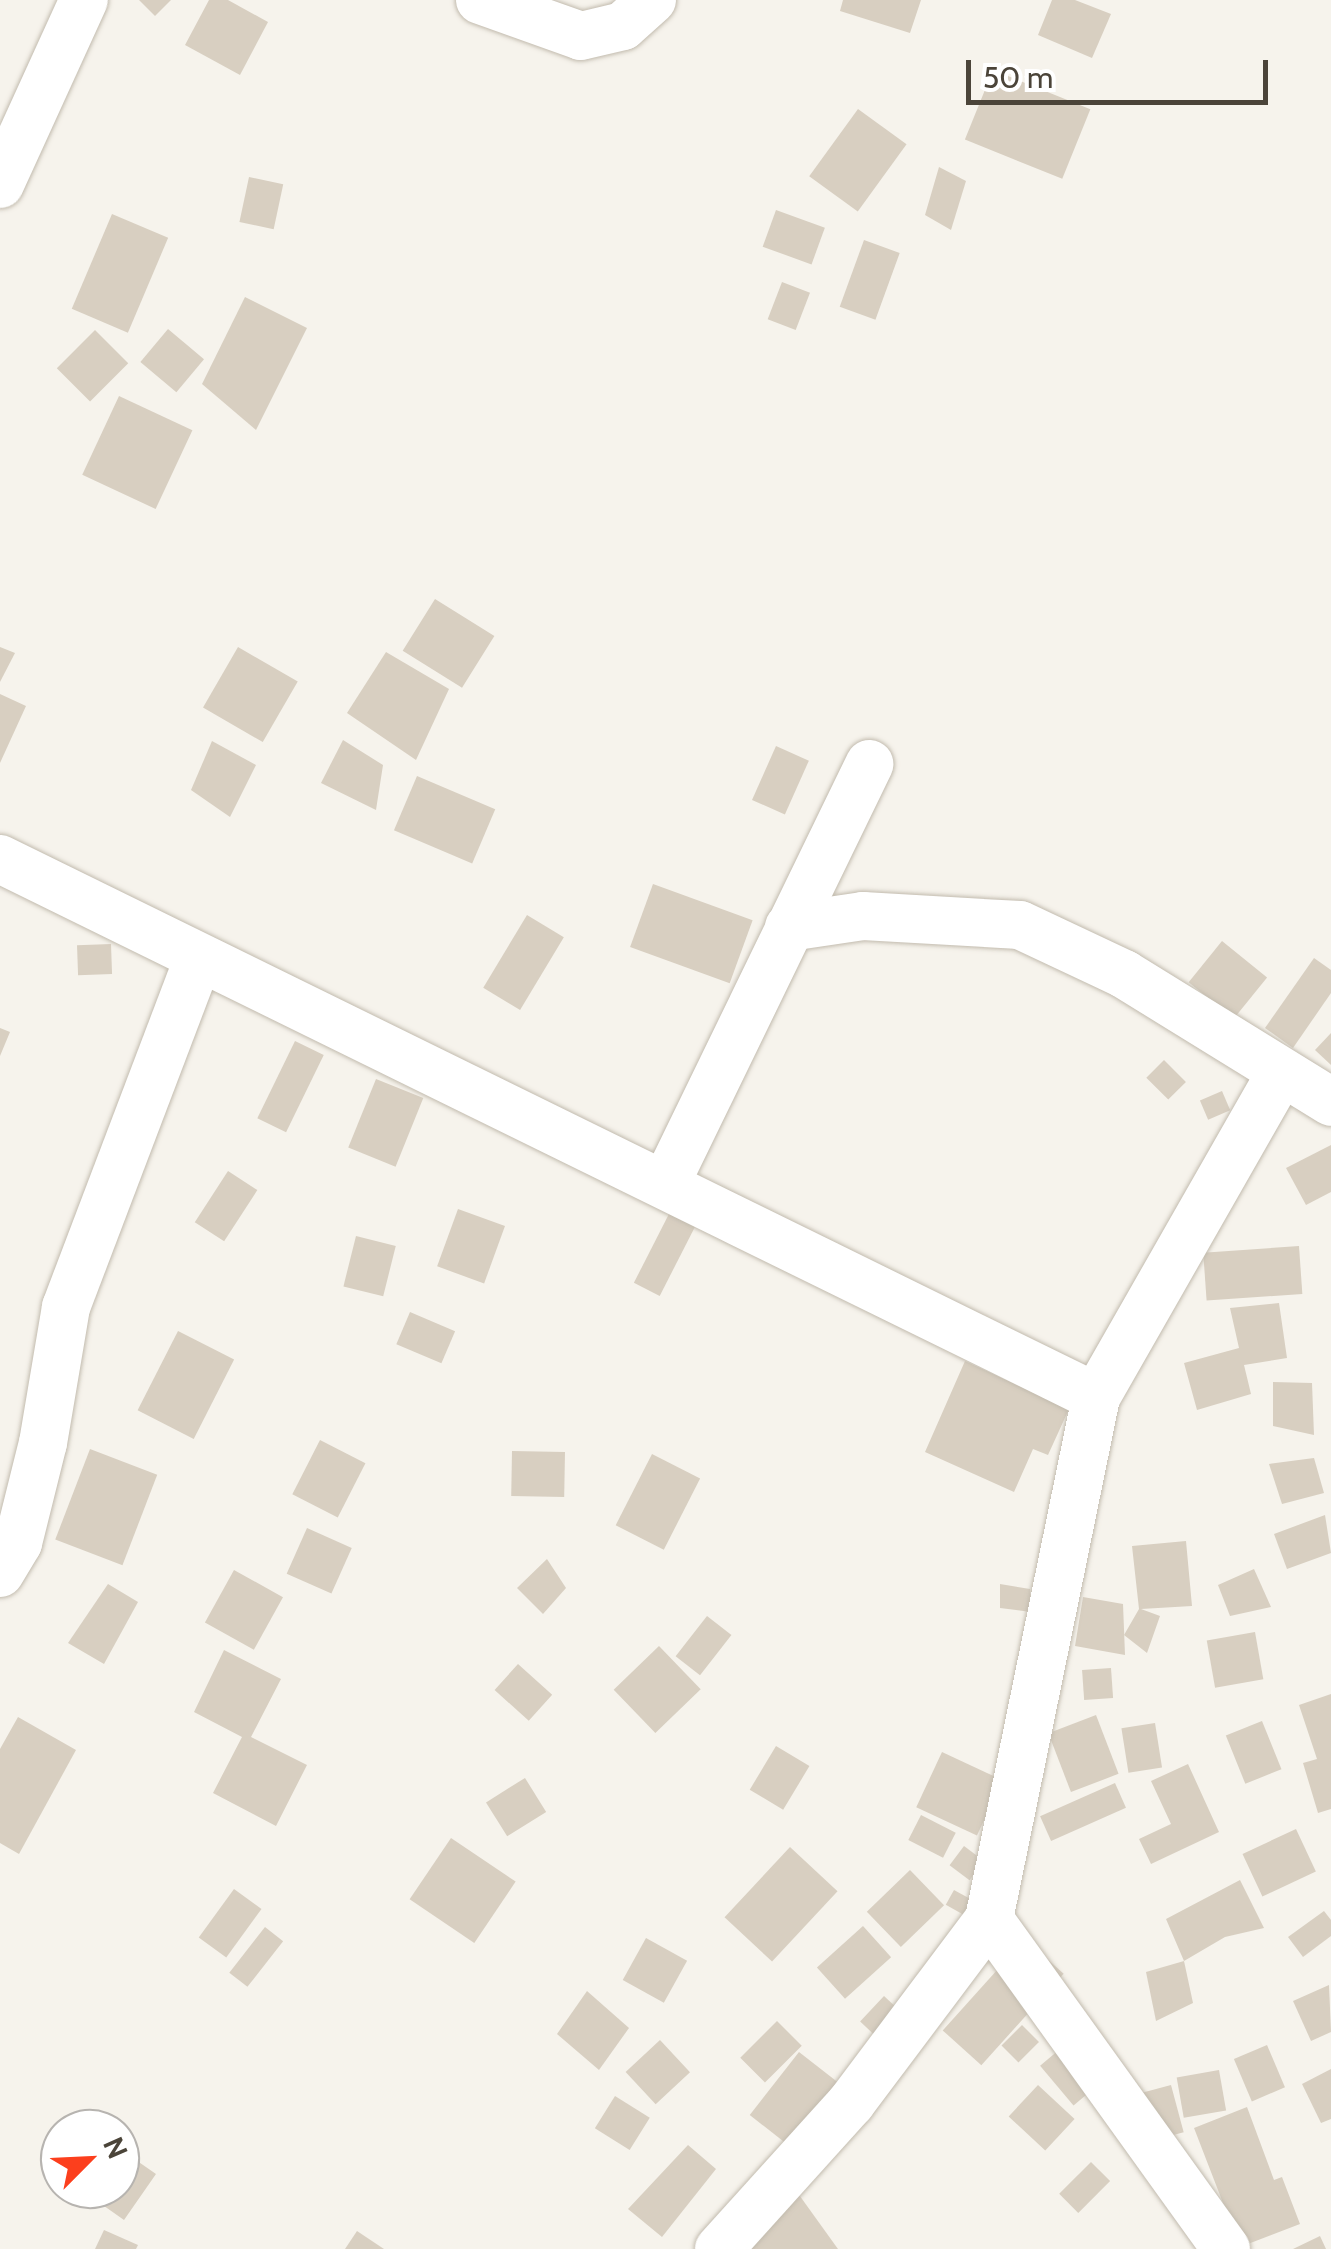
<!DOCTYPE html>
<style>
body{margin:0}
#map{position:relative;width:1331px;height:2249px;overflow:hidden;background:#f6f3ec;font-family:Cabin,sans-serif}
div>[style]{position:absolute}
.building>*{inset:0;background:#d8cfc1;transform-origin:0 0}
.roads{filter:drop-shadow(0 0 2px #c2bbae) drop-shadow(0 0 2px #c2bbae)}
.minor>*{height:48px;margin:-24px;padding:0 24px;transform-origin:24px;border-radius:24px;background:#fff}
span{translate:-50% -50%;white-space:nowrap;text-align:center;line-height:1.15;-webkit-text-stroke:8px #fff;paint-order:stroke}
.north{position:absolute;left:40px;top:2109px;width:100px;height:100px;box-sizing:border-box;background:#fff;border:2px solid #b7b4b0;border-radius:50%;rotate:66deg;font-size:28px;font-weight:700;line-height:40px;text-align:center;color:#4b4439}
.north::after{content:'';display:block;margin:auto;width:35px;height:45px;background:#fc3f1d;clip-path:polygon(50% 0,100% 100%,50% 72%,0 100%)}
.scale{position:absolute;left:966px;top:60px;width:302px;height:45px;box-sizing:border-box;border:5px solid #4b4439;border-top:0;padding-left:12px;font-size:30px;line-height:35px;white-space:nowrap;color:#4b4439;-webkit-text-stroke:8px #fff;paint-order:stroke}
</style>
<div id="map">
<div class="building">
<i style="clip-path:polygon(139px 0,171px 0,155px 16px)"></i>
<i style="clip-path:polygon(209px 0,228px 0,268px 22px,240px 75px,185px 45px)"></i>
<i style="clip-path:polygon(843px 0,921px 0,910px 33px,840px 11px)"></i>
<i style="clip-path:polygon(1052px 0,1075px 0,1111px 14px,1092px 58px,1038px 35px)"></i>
<i style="left:993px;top:70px;width:105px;height:75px;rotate:22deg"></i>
<i style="left:858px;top:109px;width:60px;height:83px;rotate:36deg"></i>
<i style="clip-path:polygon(939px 167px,966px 181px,951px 230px,925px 215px)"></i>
<i style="left:249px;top:177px;width:35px;height:46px;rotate:12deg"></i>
<i style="left:776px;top:210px;width:52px;height:39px;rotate:20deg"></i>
<i style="left:112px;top:214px;width:61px;height:103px;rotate:23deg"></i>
<i style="left:864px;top:240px;width:38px;height:71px;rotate:20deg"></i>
<i style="left:782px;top:282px;width:30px;height:40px;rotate:21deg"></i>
<i style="clip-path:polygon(245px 297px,307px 328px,256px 430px,202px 384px)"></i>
<i style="left:168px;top:329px;width:47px;height:43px;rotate:40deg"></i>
<i style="left:95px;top:330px;width:47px;height:54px;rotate:45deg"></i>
<i style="left:119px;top:396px;width:81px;height:87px;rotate:25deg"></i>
<i style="left:435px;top:599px;width:70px;height:61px;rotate:32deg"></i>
<i style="clip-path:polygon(0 647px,15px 653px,0 682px)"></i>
<i style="left:238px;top:647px;width:69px;height:70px;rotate:30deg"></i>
<i style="clip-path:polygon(386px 652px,449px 689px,416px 760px,347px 713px)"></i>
<i style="clip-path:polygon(0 694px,26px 706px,0 763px)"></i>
<i style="clip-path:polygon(343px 740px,383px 765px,376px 810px,321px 783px)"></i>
<i style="clip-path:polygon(212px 741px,256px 765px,230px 817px,191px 790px)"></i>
<i style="left:776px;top:746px;width:36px;height:59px;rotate:24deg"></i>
<i style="left:417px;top:776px;width:85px;height:59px;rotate:23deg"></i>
<i style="left:653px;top:884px;width:106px;height:67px;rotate:20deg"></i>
<i style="left:527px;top:915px;width:43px;height:85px;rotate:31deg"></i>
<i style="left:1222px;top:941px;width:58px;height:53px;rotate:39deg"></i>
<i style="left:111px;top:944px;width:30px;height:34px;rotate:88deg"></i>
<i style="clip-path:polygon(1314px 958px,1331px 970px,1331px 993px,1293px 1048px,1265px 1028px)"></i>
<i style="clip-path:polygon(0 1028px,10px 1032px,0 1056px)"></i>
<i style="clip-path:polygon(1331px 1033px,1331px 1065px,1315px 1050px)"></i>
<i style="left:295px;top:1041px;width:32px;height:86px;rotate:26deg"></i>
<i style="left:1164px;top:1060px;width:31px;height:25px;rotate:45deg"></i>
<i style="left:376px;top:1079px;width:51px;height:74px;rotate:22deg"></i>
<i style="left:1222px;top:1091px;width:21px;height:24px;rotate:67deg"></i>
<i style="clip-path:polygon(1331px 1145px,1331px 1192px,1306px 1205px,1286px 1168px)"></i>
<i style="left:228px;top:1171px;width:35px;height:61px;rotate:33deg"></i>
<i style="left:672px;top:1208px;width:29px;height:84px;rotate:27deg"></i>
<i style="left:458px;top:1209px;width:50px;height:61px;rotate:20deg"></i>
<i style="left:356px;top:1236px;width:41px;height:52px;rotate:14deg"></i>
<i style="left:1299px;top:1246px;width:48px;height:96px;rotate:86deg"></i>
<i style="clip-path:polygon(1279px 1303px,1287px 1358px,1244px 1365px,1251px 1394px,1197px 1410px,1184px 1363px,1239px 1348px,1230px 1308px)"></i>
<i style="left:410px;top:1312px;width:49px;height:35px;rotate:23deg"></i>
<i style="left:178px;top:1331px;width:63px;height:89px;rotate:27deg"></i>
<i style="clip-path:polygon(965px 1361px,1069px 1409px,1048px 1455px,1033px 1449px,1014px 1492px,925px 1452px)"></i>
<i style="clip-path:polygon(1273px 1382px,1312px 1383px,1314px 1435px,1273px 1426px)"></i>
<i style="left:320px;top:1440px;width:51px;height:61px;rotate:27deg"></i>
<i style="left:90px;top:1449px;width:72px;height:97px;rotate:21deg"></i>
<i style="left:512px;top:1451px;width:53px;height:45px;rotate:1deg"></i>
<i style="left:652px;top:1454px;width:54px;height:80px;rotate:27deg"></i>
<i style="clip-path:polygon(1314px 1458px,1324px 1493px,1282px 1504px,1269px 1464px)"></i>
<i style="clip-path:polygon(1325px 1515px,1331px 1553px,1287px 1569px,1274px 1534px)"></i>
<i style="left:307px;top:1528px;width:49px;height:50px;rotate:24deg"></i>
<i style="clip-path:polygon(1186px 1541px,1192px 1606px,1141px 1609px,1160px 1616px,1147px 1653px,1124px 1635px,1139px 1609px,1132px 1546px)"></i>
<i style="clip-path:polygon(547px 1559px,566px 1588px,543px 1614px,517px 1588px)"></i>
<i style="clip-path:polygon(1254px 1569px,1271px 1607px,1230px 1616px,1218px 1585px)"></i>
<i style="left:234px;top:1570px;width:56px;height:60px;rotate:29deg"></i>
<i style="clip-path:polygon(108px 1584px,138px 1602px,104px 1664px,68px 1643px)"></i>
<i style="clip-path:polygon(1000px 1584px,1030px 1589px,1031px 1612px,1000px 1608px)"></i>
<i style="clip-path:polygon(1083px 1597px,1123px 1604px,1125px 1655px,1075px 1646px)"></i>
<i style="left:707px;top:1616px;width:31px;height:51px;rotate:38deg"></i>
<i style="left:1255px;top:1632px;width:48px;height:49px;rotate:80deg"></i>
<i style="left:659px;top:1646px;width:60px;height:63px;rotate:46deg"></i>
<i style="clip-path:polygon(224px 1650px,281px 1679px,251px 1737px,307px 1765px,276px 1826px,213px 1793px,242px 1737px,194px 1712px)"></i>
<i style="left:518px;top:1664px;width:46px;height:35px;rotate:42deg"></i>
<i style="left:1111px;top:1668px;width:30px;height:29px;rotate:86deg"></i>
<i style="clip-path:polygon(1331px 1694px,1331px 1809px,1318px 1813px,1303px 1763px,1317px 1759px,1299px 1705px)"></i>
<i style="left:1096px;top:1715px;width:63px;height:51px;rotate:69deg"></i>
<i style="clip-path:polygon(18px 1717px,76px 1750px,19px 1854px,0 1843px,0 1749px)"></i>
<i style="left:1262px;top:1721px;width:52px;height:39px;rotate:68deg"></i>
<i style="left:1155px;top:1723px;width:45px;height:34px;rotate:81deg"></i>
<i style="left:776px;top:1746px;width:39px;height:51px;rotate:31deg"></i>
<i style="left:942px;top:1752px;width:67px;height:61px;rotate:25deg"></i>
<i style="clip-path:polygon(1188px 1764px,1219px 1832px,1151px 1864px,1139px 1839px,1171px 1824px,1151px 1781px)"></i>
<i style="left:525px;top:1778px;width:40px;height:46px;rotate:58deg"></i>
<i style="left:1115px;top:1783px;width:27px;height:82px;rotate:66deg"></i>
<i style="left:921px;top:1815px;width:39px;height:28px;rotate:27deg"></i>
<i style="left:1296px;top:1829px;width:47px;height:59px;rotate:65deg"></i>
<i style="left:451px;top:1838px;width:78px;height:74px;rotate:34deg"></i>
<i style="left:964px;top:1846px;width:25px;height:24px;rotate:37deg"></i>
<i style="left:790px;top:1847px;width:65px;height:96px;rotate:43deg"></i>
<i style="left:910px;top:1870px;width:49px;height:60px;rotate:46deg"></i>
<i style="clip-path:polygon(1240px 1880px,1264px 1928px,1225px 1937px,1184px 1961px,1166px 1919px)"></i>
<i style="left:234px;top:1889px;width:34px;height:60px;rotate:36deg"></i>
<i style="left:954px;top:1890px;width:25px;height:17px;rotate:29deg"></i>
<i style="clip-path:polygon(1324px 1911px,1331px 1920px,1331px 1936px,1303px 1957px,1288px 1937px)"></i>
<i style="left:863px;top:1926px;width:42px;height:62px;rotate:48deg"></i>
<i style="left:265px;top:1927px;width:23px;height:58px;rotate:38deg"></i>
<i style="left:646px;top:1938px;width:47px;height:48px;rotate:29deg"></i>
<i style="left:1025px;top:1939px;width:52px;height:123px;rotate:42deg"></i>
<i style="clip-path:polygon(1184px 1961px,1193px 2003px,1156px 2021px,1146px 1972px)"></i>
<i style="clip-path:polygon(1329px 1985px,1331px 2032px,1311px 2041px,1293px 2001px)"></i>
<i style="clip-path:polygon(587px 1991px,629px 2028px,599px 2070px,557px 2034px)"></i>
<i style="left:884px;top:1996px;width:34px;height:35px;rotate:43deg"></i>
<i style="left:777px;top:2021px;width:35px;height:52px;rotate:45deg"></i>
<i style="left:1022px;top:2025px;width:24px;height:29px;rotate:45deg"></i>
<i style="left:660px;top:2040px;width:44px;height:47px;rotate:47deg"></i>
<i style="left:1267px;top:2045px;width:46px;height:36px;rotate:67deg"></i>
<i style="left:1060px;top:2049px;width:52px;height:26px;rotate:50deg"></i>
<i style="left:799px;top:2052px;width:55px;height:80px;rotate:38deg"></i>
<i style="clip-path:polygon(1331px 2069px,1331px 2119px,1321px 2123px,1302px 2084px)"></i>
<i style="left:1219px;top:2070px;width:41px;height:43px;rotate:80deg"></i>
<i style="left:1038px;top:2085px;width:50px;height:43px;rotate:43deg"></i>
<i style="left:1171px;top:2085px;width:49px;height:30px;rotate:75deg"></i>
<i style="left:615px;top:2096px;width:41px;height:38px;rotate:32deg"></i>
<i style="clip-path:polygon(1247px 2107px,1274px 2180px,1282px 2177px,1300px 2224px,1240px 2247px,1194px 2128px)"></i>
<i style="clip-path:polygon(688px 2145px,716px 2169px,662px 2237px,628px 2209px)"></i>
<i style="clip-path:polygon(120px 2149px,156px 2174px,124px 2220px,80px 2189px,120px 2189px)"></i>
<i style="left:1091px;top:2162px;width:27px;height:45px;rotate:45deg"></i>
<i style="clip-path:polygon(797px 2192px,838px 2249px,752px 2249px,740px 2234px)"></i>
<i style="clip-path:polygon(104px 2230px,138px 2245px,136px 2249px,95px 2249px)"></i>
<i style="clip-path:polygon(357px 2231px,384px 2249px,345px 2249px)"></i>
<i style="clip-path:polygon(1320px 2236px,1326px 2249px,1293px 2249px)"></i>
</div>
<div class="roads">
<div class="minor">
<i style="left:480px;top:0;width:107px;rotate:19.6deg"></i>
<i style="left:581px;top:36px;width:43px;rotate:-13.4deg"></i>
<i style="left:623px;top:26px;width:39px;rotate:-42deg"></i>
<i style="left:0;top:184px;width:202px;rotate:-65.5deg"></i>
<i style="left:0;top:859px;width:1221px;rotate:26.15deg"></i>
<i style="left:1096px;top:1397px;width:533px;rotate:101.58deg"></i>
<i style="left:989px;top:1919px;width:406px;rotate:54.3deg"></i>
<i style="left:789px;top:927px;width:75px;rotate:-8.5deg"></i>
<i style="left:863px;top:916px;width:157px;rotate:3.3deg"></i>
<i style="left:1020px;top:925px;width:115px;rotate:25.2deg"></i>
<i style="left:1124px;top:974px;width:243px;rotate:31.7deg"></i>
<i style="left:665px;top:1185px;width:468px;rotate:-64.1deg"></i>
<i style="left:1096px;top:1397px;width:373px;rotate:-60.3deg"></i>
<i style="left:0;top:1573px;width:35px;rotate:-59deg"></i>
<i style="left:18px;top:1543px;width:103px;rotate:-76deg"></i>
<i style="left:43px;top:1443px;width:138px;rotate:-80.4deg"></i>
<i style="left:66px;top:1307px;width:371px;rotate:-69.2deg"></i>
<i style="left:719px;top:2249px;width:197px;rotate:-47.9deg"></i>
<i style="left:851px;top:2103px;width:230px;rotate:-53.1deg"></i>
</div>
</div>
<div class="north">N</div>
<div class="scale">50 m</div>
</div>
